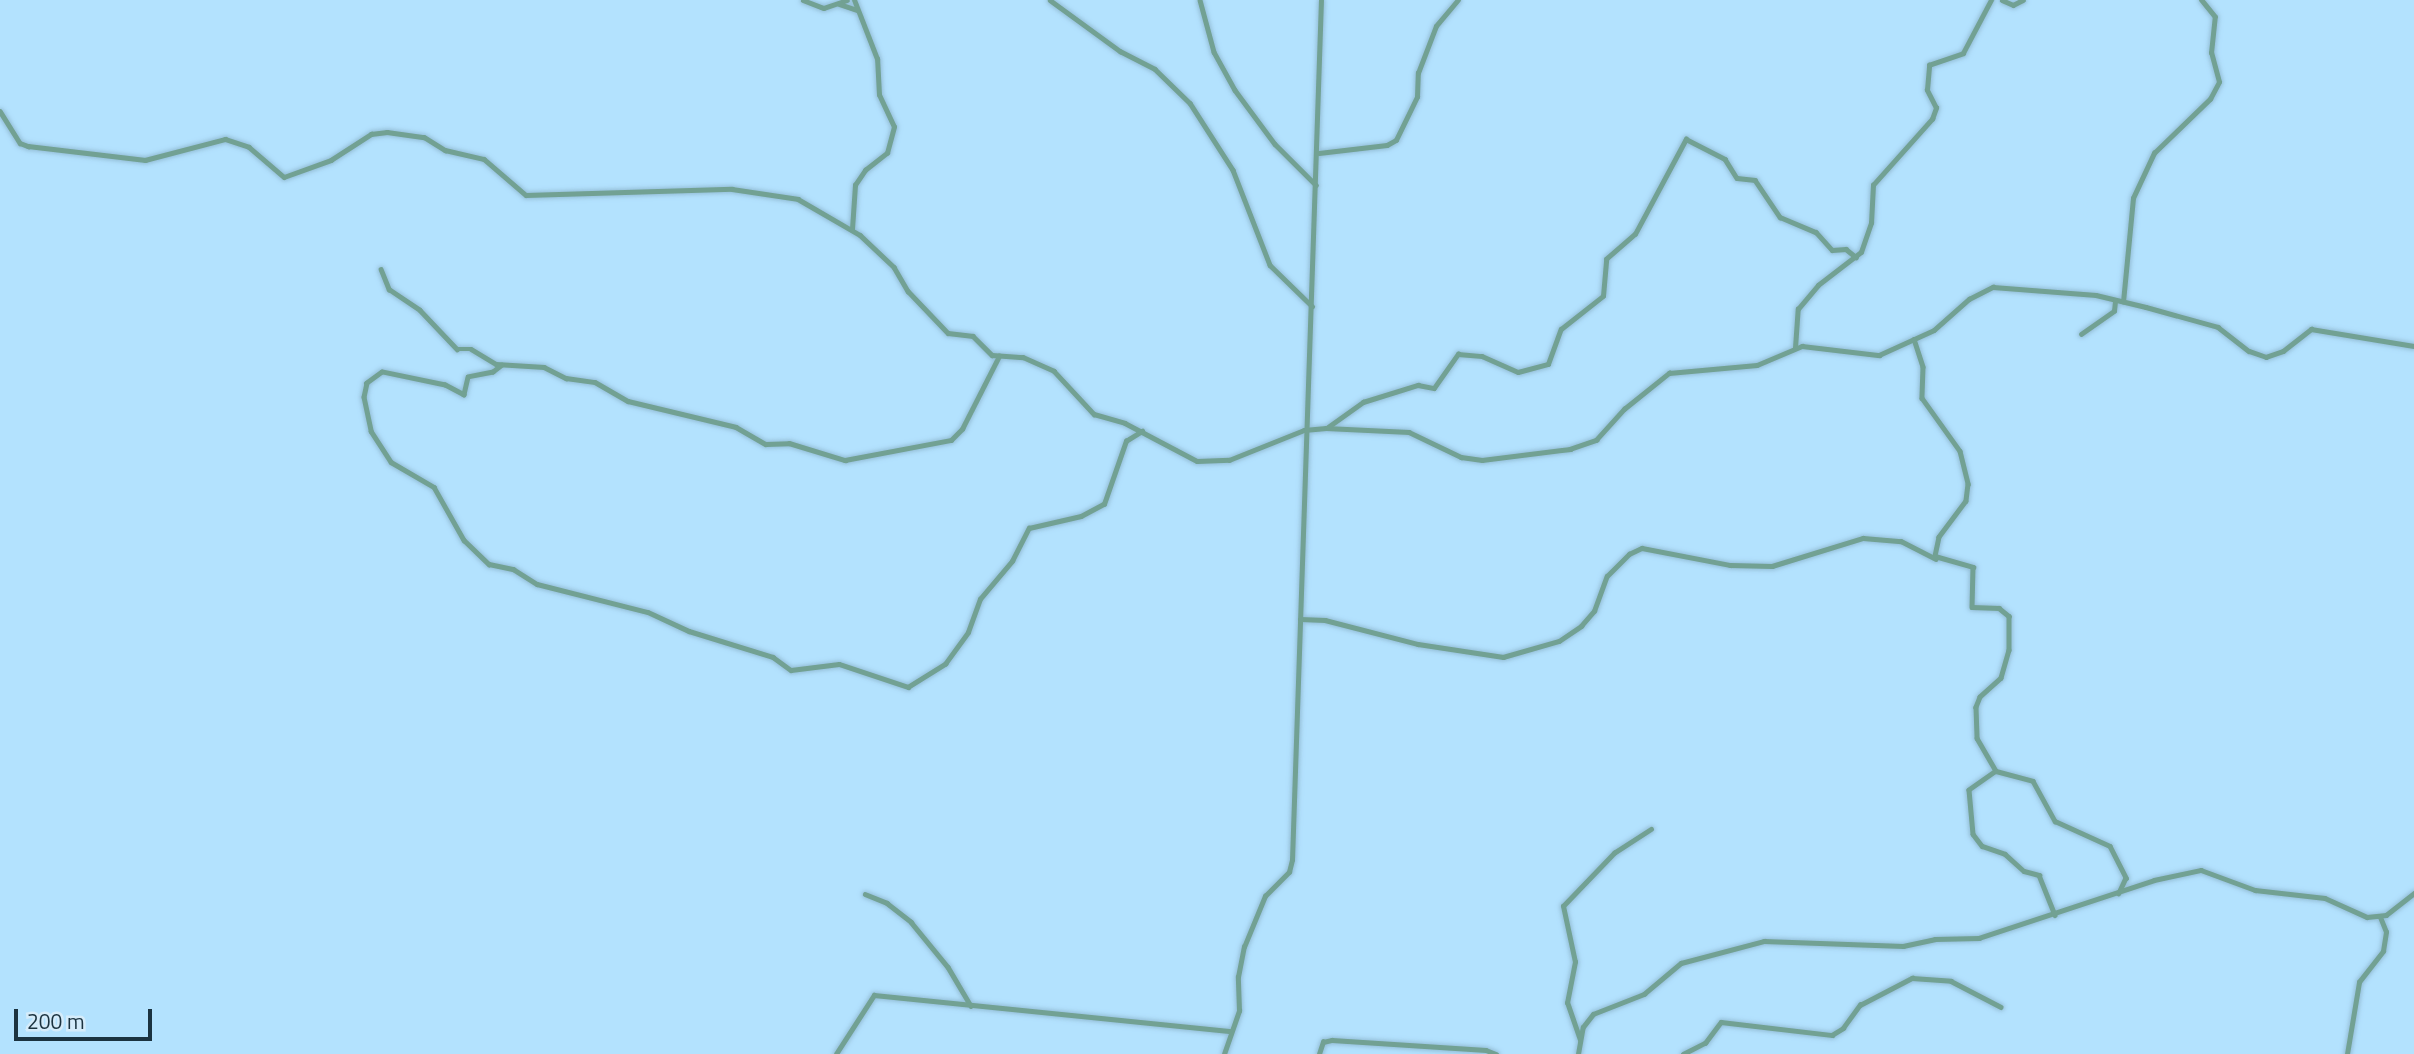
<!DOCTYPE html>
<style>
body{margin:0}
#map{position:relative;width:2414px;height:1054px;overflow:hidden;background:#b3e2fe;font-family:"Titillium Web",sans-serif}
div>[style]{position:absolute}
.roads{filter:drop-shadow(0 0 2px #95bfd8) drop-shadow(0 0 2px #95bfd8)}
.minor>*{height:4.5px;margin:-2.25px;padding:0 2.25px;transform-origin:2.25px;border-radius:2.25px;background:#72a193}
span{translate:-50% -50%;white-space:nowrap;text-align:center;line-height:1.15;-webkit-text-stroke:7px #d5ecfa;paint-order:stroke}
.scale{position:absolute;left:14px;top:1009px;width:138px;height:32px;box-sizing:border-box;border:4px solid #1b3340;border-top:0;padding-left:9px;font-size:21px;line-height:24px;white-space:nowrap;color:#1b3340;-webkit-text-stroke:5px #d5ecfa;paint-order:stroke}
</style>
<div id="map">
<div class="roads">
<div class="minor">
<i style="left:803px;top:0;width:22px;rotate:21deg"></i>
<i style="left:824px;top:8px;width:24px;rotate:-19deg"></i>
<i style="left:1050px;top:0;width:87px;rotate:36.1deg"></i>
<i style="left:1120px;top:51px;width:39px;rotate:27deg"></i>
<i style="left:1155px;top:69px;width:49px;rotate:44.2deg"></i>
<i style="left:1190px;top:103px;width:80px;rotate:57.3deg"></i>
<i style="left:1233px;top:170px;width:102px;rotate:68.7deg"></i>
<i style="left:1270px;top:265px;width:59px;rotate:44.3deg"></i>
<i style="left:1200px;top:0;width:54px;rotate:74.9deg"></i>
<i style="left:1214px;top:52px;width:43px;rotate:61.1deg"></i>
<i style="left:1235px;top:90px;width:67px;rotate:53.5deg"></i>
<i style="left:1275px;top:144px;width:58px;rotate:45deg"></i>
<i style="left:2002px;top:0;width:12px;rotate:24deg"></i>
<i style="left:2013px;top:5px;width:11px;rotate:-27deg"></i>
<i style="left:839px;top:4px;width:19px;rotate:18deg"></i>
<i style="left:0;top:111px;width:38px;rotate:58deg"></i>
<i style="left:20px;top:143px;width:9px;rotate:21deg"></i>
<i style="left:28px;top:146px;width:118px;rotate:6.8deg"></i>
<i style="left:145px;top:160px;width:83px;rotate:-14.7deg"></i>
<i style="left:225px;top:139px;width:25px;rotate:18deg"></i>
<i style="left:249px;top:147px;width:46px;rotate:40.6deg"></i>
<i style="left:284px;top:177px;width:50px;rotate:-19.9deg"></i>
<i style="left:331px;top:160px;width:48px;rotate:-33deg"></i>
<i style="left:371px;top:134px;width:16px;rotate:-7deg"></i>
<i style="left:387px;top:132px;width:37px;rotate:8deg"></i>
<i style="left:424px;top:137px;width:25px;rotate:32deg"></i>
<i style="left:445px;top:150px;width:40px;rotate:13deg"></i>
<i style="left:484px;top:159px;width:55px;rotate:40.6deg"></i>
<i style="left:526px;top:195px;width:206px;rotate:-1.7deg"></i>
<i style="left:732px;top:189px;width:67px;rotate:8.6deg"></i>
<i style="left:798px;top:199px;width:72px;rotate:30.1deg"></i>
<i style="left:860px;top:235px;width:47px;rotate:43.3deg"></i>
<i style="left:894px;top:267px;width:28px;rotate:60deg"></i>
<i style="left:908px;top:291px;width:58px;rotate:46.4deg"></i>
<i style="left:948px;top:333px;width:25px;rotate:7deg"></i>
<i style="left:973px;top:336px;width:27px;rotate:45deg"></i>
<i style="left:992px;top:355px;width:31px;rotate:4deg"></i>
<i style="left:1023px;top:357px;width:34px;rotate:24deg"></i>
<i style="left:1054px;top:371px;width:59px;rotate:47.1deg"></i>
<i style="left:1094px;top:414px;width:32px;rotate:16deg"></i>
<i style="left:1125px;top:423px;width:81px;rotate:27.8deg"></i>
<i style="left:1197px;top:461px;width:32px;rotate:-2deg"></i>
<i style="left:1229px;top:460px;width:81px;rotate:-21.8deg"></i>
<i style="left:1304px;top:430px;width:22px;rotate:-5deg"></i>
<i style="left:1326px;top:428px;width:83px;rotate:2.8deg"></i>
<i style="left:1409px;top:432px;width:58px;rotate:25.7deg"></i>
<i style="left:1461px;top:457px;width:21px;rotate:8deg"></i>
<i style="left:1482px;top:460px;width:89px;rotate:-7.1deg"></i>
<i style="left:1570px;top:449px;width:28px;rotate:-19deg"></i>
<i style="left:1596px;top:440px;width:42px;rotate:-47.9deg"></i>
<i style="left:1624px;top:409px;width:58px;rotate:-38.7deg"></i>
<i style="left:1669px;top:373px;width:88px;rotate:-5.2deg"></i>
<i style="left:1757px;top:365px;width:49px;rotate:-22.9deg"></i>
<i style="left:1802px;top:346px;width:78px;rotate:6.7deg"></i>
<i style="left:1879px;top:355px;width:60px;rotate:-24.4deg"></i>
<i style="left:1934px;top:330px;width:47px;rotate:-41.5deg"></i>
<i style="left:1969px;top:299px;width:27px;rotate:-27deg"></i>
<i style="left:1993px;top:287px;width:103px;rotate:4.4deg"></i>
<i style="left:2096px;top:295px;width:51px;rotate:13.5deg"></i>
<i style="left:2146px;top:307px;width:75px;rotate:15.5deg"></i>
<i style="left:2218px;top:327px;width:39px;rotate:38deg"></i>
<i style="left:2249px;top:351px;width:18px;rotate:19deg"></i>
<i style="left:2266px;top:357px;width:18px;rotate:-19deg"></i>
<i style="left:2283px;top:351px;width:36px;rotate:-38deg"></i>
<i style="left:2311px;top:329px;width:104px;rotate:9.4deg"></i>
<i style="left:1319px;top:153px;width:68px;rotate:-6.7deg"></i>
<i style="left:1387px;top:145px;width:10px;rotate:-29deg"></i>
<i style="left:1396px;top:140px;width:48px;rotate:-64deg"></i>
<i style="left:1417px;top:97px;width:24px;rotate:-88deg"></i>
<i style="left:1418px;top:73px;width:50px;rotate:-69deg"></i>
<i style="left:1436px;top:26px;width:34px;rotate:-50deg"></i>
<i style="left:852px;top:229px;width:44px;rotate:-86.1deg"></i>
<i style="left:855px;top:185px;width:18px;rotate:-56deg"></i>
<i style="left:865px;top:170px;width:28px;rotate:-38deg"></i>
<i style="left:887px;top:153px;width:27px;rotate:-75deg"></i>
<i style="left:894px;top:127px;width:35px;rotate:-115deg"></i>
<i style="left:879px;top:95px;width:36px;rotate:-93deg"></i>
<i style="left:877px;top:59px;width:63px;rotate:-111.3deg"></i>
<i style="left:381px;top:269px;width:22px;rotate:68deg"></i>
<i style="left:389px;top:289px;width:37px;rotate:34deg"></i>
<i style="left:420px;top:310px;width:54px;rotate:46.5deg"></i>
<i style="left:457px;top:349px;width:14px"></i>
<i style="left:471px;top:349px;width:29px;rotate:31deg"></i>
<i style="left:496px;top:364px;width:48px;rotate:3.6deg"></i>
<i style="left:544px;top:367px;width:25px;rotate:27deg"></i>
<i style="left:566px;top:378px;width:29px;rotate:8deg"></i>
<i style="left:595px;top:382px;width:38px;rotate:30deg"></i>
<i style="left:628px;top:401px;width:111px;rotate:13.5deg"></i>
<i style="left:736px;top:427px;width:34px;rotate:30deg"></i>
<i style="left:766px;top:444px;width:23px;rotate:-2deg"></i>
<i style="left:789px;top:443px;width:59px;rotate:16.9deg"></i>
<i style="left:845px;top:460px;width:108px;rotate:-10.7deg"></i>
<i style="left:951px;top:440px;width:16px;rotate:-45deg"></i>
<i style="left:962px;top:429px;width:82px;rotate:-63.1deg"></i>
<i style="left:2123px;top:302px;width:104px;rotate:-84.5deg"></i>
<i style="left:2133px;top:198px;width:50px;rotate:-65deg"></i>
<i style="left:2154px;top:153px;width:78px;rotate:-44deg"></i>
<i style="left:2210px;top:99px;width:19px;rotate:-62deg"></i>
<i style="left:2219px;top:82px;width:30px;rotate:-105deg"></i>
<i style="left:2211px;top:53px;width:36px;rotate:-84deg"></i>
<i style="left:2215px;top:17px;width:22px;rotate:-129deg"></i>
<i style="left:2081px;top:334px;width:40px;rotate:-34.9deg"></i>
<i style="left:2114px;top:311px;width:10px;rotate:-84deg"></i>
<i style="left:1914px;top:339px;width:29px;rotate:72deg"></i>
<i style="left:1923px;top:367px;width:31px;rotate:92deg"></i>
<i style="left:1922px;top:398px;width:65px;rotate:54.4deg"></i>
<i style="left:1960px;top:451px;width:34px;rotate:76deg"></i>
<i style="left:1968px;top:484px;width:17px;rotate:97deg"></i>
<i style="left:1966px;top:501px;width:45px;rotate:126.9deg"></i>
<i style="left:1939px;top:537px;width:19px;rotate:102deg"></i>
<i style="left:1935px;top:556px;width:40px;rotate:16deg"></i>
<i style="left:1973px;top:567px;width:40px;rotate:91.4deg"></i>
<i style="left:1972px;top:607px;width:27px;rotate:2deg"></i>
<i style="left:1999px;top:608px;width:13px;rotate:39deg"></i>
<i style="left:2009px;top:616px;width:34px;rotate:90deg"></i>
<i style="left:2009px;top:650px;width:29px;rotate:106deg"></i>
<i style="left:2001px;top:678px;width:28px;rotate:138deg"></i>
<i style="left:1980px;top:697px;width:11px;rotate:112deg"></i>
<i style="left:1976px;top:707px;width:31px;rotate:88deg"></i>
<i style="left:1977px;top:738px;width:38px;rotate:60deg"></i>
<i style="left:1996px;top:771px;width:33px;rotate:145deg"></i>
<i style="left:1969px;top:790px;width:44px;rotate:84.8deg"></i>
<i style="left:1973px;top:834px;width:15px;rotate:53deg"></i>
<i style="left:1982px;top:846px;width:24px;rotate:19deg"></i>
<i style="left:2005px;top:854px;width:25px;rotate:42deg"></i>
<i style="left:2024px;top:871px;width:16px;rotate:15deg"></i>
<i style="left:2039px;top:875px;width:43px;rotate:68.2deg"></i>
<i style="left:1795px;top:348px;width:39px;rotate:-86deg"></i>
<i style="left:1798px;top:309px;width:31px;rotate:-50deg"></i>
<i style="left:1818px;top:285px;width:54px;rotate:-37.5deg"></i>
<i style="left:1861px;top:252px;width:31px;rotate:-71deg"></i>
<i style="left:1871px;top:223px;width:38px;rotate:-87deg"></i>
<i style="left:1873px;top:185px;width:89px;rotate:-48.2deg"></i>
<i style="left:1932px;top:119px;width:12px;rotate:-70deg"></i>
<i style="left:1936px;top:108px;width:20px;rotate:-117deg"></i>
<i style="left:1927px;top:90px;width:25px;rotate:-85deg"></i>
<i style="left:1929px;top:65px;width:36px;rotate:-19deg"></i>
<i style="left:1963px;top:53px;width:60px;rotate:-62.2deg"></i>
<i style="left:502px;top:365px;width:11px;rotate:142deg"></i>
<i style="left:493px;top:372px;width:25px;rotate:169deg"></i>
<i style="left:468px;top:377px;width:18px;rotate:103deg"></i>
<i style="left:464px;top:395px;width:21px;rotate:-152deg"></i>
<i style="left:445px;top:385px;width:64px;rotate:-168.3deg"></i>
<i style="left:382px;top:372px;width:19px;rotate:144deg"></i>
<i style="left:367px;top:383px;width:14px;rotate:102deg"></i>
<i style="left:364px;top:397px;width:35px;rotate:78deg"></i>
<i style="left:371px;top:431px;width:37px;rotate:57deg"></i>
<i style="left:391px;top:462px;width:50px;rotate:30.2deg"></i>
<i style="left:434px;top:487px;width:61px;rotate:60.5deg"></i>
<i style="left:464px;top:540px;width:35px;rotate:44deg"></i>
<i style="left:489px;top:564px;width:25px;rotate:12deg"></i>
<i style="left:513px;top:569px;width:28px;rotate:32deg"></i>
<i style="left:537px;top:584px;width:114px;rotate:14.2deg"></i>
<i style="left:648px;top:612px;width:45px;rotate:24.9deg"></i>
<i style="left:689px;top:631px;width:88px;rotate:17.2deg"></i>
<i style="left:773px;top:657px;width:22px;rotate:36deg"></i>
<i style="left:791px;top:670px;width:48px;rotate:-7.1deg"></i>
<i style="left:839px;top:664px;width:73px;rotate:18.4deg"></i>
<i style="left:908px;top:687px;width:44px;rotate:-31.9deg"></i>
<i style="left:945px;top:664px;width:39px;rotate:-54deg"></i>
<i style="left:968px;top:632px;width:35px;rotate:-70deg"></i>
<i style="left:980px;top:599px;width:50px;rotate:-49.9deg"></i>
<i style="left:1012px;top:561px;width:37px;rotate:-63deg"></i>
<i style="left:1029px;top:528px;width:53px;rotate:-13deg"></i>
<i style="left:1081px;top:516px;width:26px;rotate:-28deg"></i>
<i style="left:1104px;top:504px;width:67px;rotate:-70.8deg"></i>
<i style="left:1126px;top:441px;width:19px;rotate:-32deg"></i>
<i style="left:1328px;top:427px;width:43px;rotate:-35.5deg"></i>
<i style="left:1363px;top:402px;width:58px;rotate:-17.2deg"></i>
<i style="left:1418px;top:385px;width:16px;rotate:11deg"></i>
<i style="left:1434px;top:388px;width:42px;rotate:-54.8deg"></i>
<i style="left:1458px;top:354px;width:24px;rotate:5deg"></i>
<i style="left:1482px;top:356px;width:39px;rotate:24deg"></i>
<i style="left:1518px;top:372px;width:31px;rotate:-15deg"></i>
<i style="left:1548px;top:364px;width:37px;rotate:-70deg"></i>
<i style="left:1561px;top:329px;width:53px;rotate:-38.2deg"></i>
<i style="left:1603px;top:296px;width:37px;rotate:-85deg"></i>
<i style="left:1606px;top:259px;width:38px;rotate:-41deg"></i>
<i style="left:1635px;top:234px;width:108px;rotate:-61.8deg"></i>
<i style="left:1686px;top:139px;width:44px;rotate:27.1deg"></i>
<i style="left:1725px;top:159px;width:22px;rotate:58deg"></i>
<i style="left:1737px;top:178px;width:18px;rotate:6deg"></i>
<i style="left:1755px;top:180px;width:45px;rotate:56deg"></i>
<i style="left:1780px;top:217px;width:39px;rotate:23deg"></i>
<i style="left:1816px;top:232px;width:24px;rotate:48deg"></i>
<i style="left:1832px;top:250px;width:14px;rotate:-4deg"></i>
<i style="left:1846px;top:249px;width:13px;rotate:39deg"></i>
<i style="left:1300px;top:619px;width:25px;rotate:2deg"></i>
<i style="left:1325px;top:620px;width:96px;rotate:14.5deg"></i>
<i style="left:1418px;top:644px;width:86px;rotate:8.7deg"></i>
<i style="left:1503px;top:657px;width:58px;rotate:-15.9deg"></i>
<i style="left:1559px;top:641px;width:27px;rotate:-34deg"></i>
<i style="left:1581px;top:626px;width:20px;rotate:-49deg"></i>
<i style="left:1594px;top:611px;width:37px;rotate:-70deg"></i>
<i style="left:1607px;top:576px;width:31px;rotate:-45deg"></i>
<i style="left:1629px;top:554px;width:14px;rotate:-25deg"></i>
<i style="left:1642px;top:548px;width:90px;rotate:10.9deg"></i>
<i style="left:1730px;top:565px;width:42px;rotate:1.4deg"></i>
<i style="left:1772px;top:566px;width:95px;rotate:-17.1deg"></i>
<i style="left:1863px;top:538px;width:38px;rotate:5deg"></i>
<i style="left:1901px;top:541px;width:39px;rotate:27deg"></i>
<i style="left:1996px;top:771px;width:38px;rotate:15deg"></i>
<i style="left:2033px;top:781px;width:46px;rotate:61.2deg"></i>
<i style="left:2055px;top:821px;width:60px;rotate:24.4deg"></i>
<i style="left:2110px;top:846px;width:36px;rotate:63deg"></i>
<i style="left:2126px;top:878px;width:17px;rotate:115deg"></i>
<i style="left:865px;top:894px;width:24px;rotate:22deg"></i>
<i style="left:887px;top:903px;width:31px;rotate:38deg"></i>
<i style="left:911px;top:922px;width:58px;rotate:50.6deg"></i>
<i style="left:948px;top:967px;width:45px;rotate:59.5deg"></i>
<i style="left:1580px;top:1040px;width:39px;rotate:-109deg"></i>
<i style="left:1567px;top:1003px;width:42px;rotate:-79deg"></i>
<i style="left:1575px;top:962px;width:57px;rotate:-102.1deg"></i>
<i style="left:1563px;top:906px;width:74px;rotate:-46.1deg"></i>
<i style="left:1614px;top:853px;width:44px;rotate:-33deg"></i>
<i style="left:836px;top:1054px;width:70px;rotate:-57.2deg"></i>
<i style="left:874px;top:995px;width:359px;rotate:5.8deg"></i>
<i style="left:1224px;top:1054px;width:46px;rotate:-70.8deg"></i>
<i style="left:1239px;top:1011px;width:34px;rotate:-92deg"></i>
<i style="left:1238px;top:977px;width:31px;rotate:-79deg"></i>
<i style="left:1244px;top:947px;width:55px;rotate:-67.6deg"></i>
<i style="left:1265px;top:896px;width:34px;rotate:-45deg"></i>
<i style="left:1289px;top:872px;width:12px;rotate:-76deg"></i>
<i style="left:1292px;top:860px;width:860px;rotate:-88.07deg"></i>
<i style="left:1319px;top:1054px;width:13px;rotate:-72deg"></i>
<i style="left:1323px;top:1042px;width:9px;rotate:-13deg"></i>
<i style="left:1332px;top:1040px;width:154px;rotate:3.7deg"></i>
<i style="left:1486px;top:1050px;width:11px;rotate:22deg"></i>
<i style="left:1578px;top:1054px;width:27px;rotate:-80deg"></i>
<i style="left:1583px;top:1027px;width:16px;rotate:-52deg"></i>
<i style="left:1593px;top:1014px;width:55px;rotate:-21.4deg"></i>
<i style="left:1644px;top:994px;width:48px;rotate:-40deg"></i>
<i style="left:1681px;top:963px;width:86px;rotate:-14.8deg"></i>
<i style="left:1764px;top:941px;width:139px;rotate:2.1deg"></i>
<i style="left:1903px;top:946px;width:33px;rotate:-12deg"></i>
<i style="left:1935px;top:939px;width:44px;rotate:-1.3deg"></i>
<i style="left:1979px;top:938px;width:184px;rotate:-18.3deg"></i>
<i style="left:2154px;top:880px;width:48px;rotate:-12deg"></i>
<i style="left:2201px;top:870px;width:58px;rotate:20.3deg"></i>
<i style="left:2255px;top:890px;width:70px;rotate:6.5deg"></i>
<i style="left:2325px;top:898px;width:46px;rotate:24.3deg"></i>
<i style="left:2367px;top:917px;width:19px;rotate:-6deg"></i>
<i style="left:2386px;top:915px;width:36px;rotate:-38deg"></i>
<i style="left:1683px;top:1054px;width:25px;rotate:-27deg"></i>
<i style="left:1705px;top:1043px;width:26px;rotate:-53deg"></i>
<i style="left:1721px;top:1022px;width:112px;rotate:6.7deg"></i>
<i style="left:1832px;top:1035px;width:13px;rotate:-32deg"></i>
<i style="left:1843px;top:1028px;width:29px;rotate:-54deg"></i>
<i style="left:1860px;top:1005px;width:59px;rotate:-27.4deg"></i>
<i style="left:1912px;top:978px;width:39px;rotate:4deg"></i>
<i style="left:1951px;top:981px;width:56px;rotate:27.5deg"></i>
<i style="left:2347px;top:1054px;width:73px;rotate:-80.5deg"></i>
<i style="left:2359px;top:982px;width:39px;rotate:-52deg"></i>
<i style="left:2383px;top:951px;width:19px;rotate:-81deg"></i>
<i style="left:2386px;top:932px;width:16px;rotate:-112deg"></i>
</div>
</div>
<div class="scale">200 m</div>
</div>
